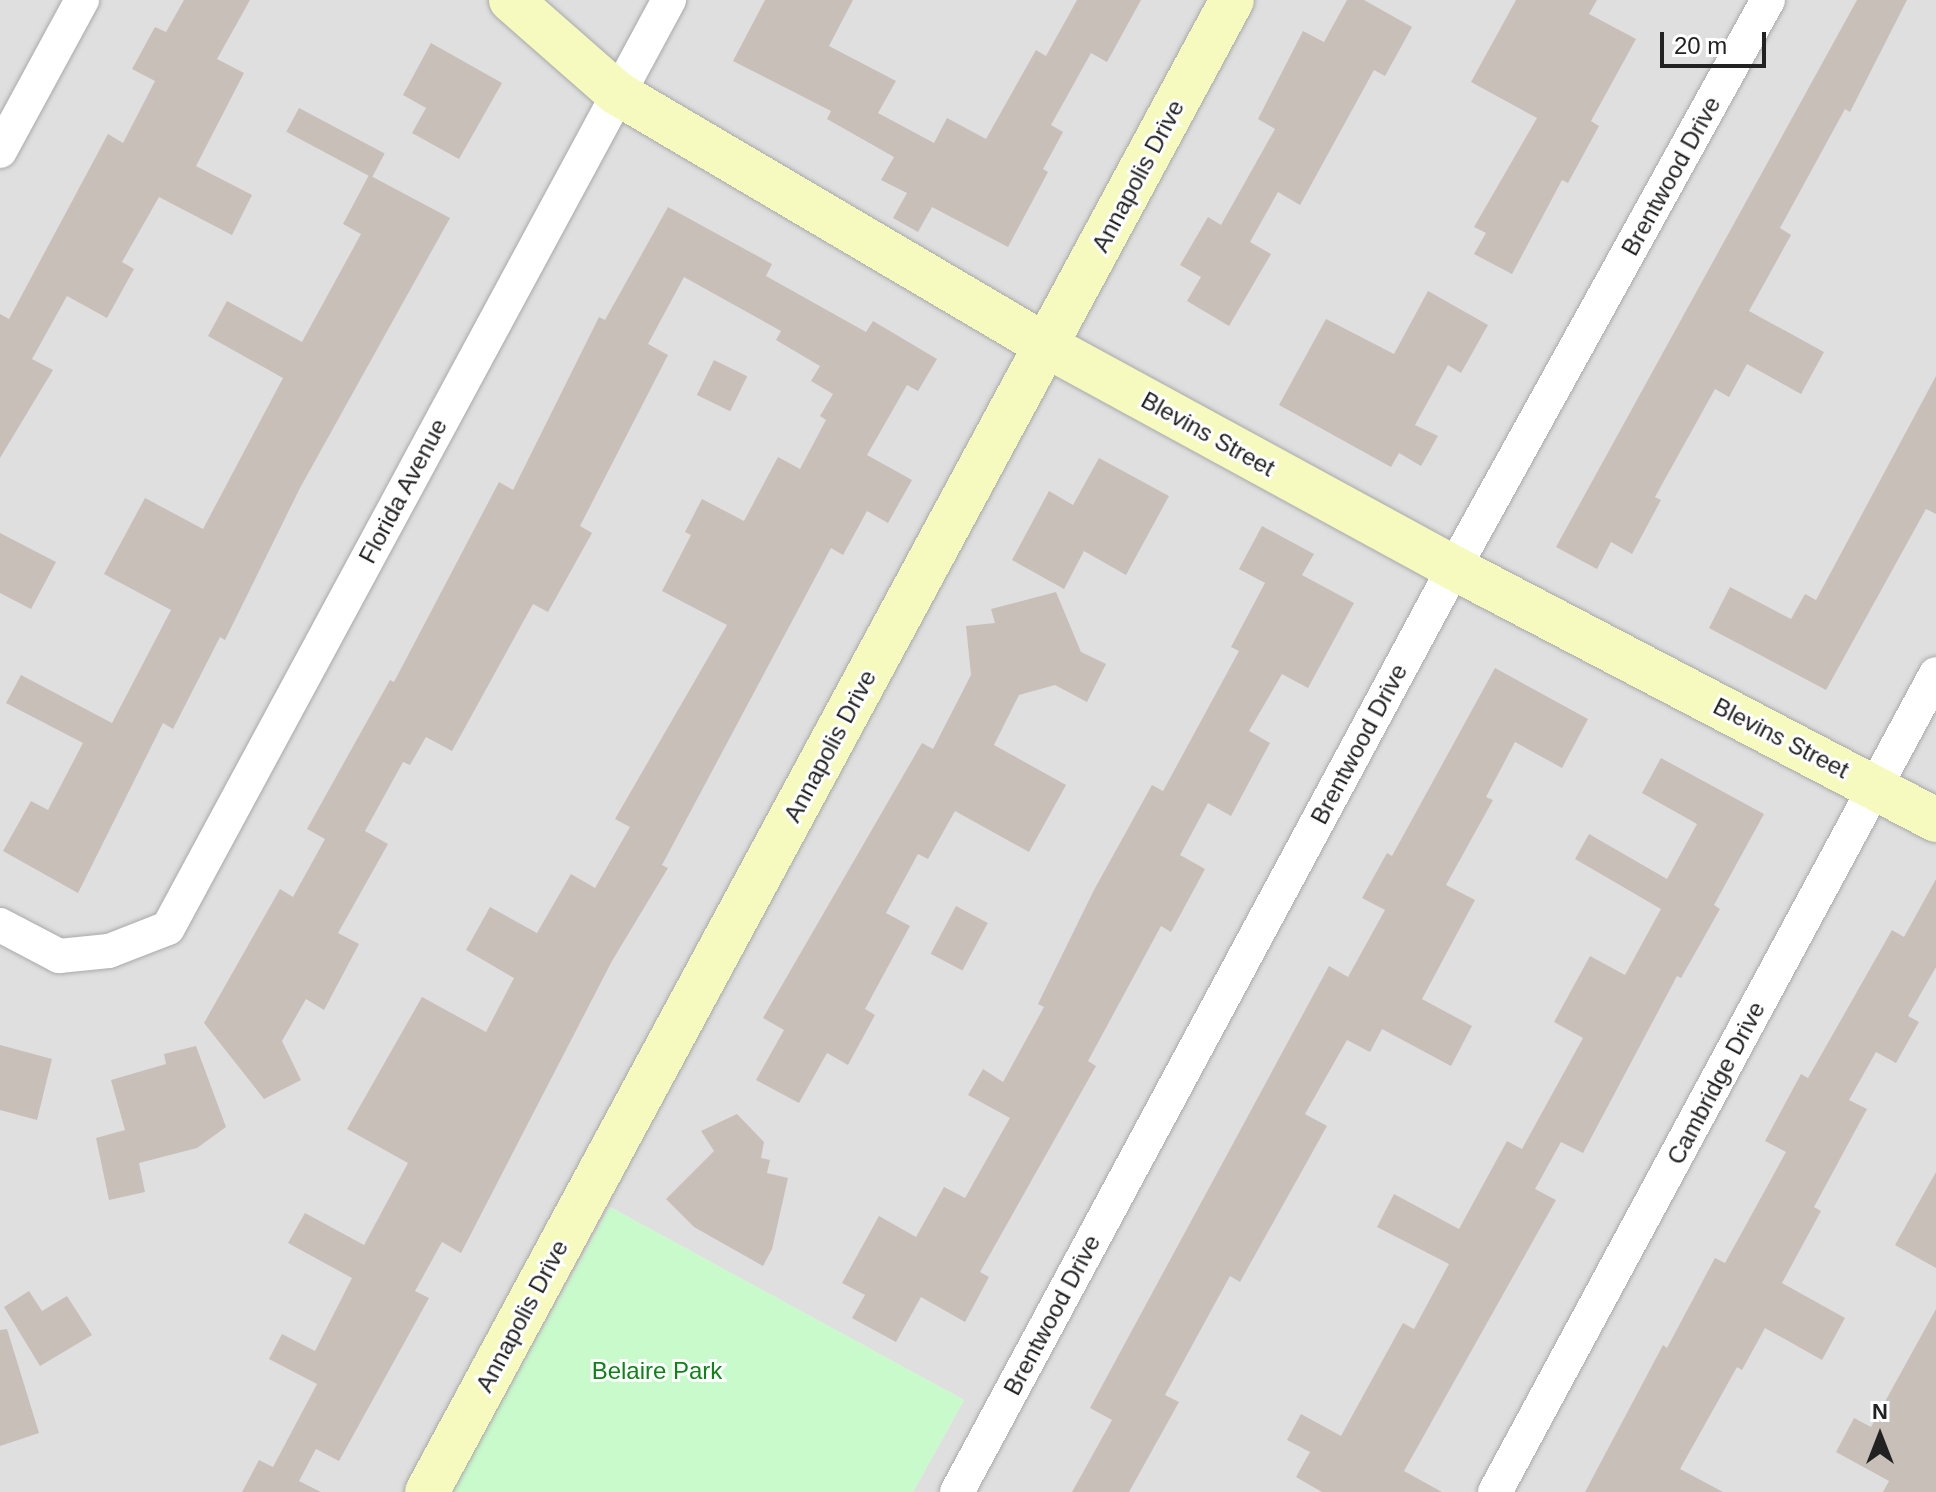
<!DOCTYPE html>
<style>
body{margin:0}
#map{position:relative;width:1936px;height:1492px;overflow:hidden;background:#f2efe9;font-family:Helvetica,sans-serif}
div>[style]{position:absolute}
.residential>*{inset:0;background:#e0dfdf}
.park>*{inset:0;background:#c8facc}
.building>*{inset:0;background:#c7bfb8;transform-origin:0 0}
.roads{filter:drop-shadow(0 0 2px #a9a9a9) drop-shadow(0 0 2px #a9a9a9)}
.street>*{height:34px;margin:-17px;padding:0 17px;transform-origin:17px;border-radius:17px;background:#fff}
.secondary>*{height:44px;margin:-22px;padding:0 22px;transform-origin:22px;border-radius:22px;background:#f7fabf}
span{translate:-50% -50%;white-space:nowrap;text-align:center;line-height:1.15;-webkit-text-stroke:6px #fff;paint-order:stroke}
.street-label{font-size:24px;color:#222}
.park-label{font-size:24px;color:#0c8416}
.north{position:absolute;left:1840px;top:1396px;width:80px;height:80px;-webkit-text-stroke:6px #fff;paint-order:stroke;rotate:0deg;font-size:22px;font-weight:700;line-height:32px;text-align:center;color:#222}
.north::after{content:'';display:block;margin:auto;width:28px;height:36px;background:#222;clip-path:polygon(50% 0,100% 100%,50% 72%,0 100%)}
.scale{position:absolute;left:1660px;top:32px;width:106px;height:36px;box-sizing:border-box;border:4px solid #222;border-top:0;padding-left:10px;font-size:24px;line-height:28px;white-space:nowrap;color:#222;-webkit-text-stroke:6px #fff;paint-order:stroke}
</style>
<div id="map">
<div class="residential">
<i style="clip-path:polygon(0 0,1936px 0,1936px 1492px,913px 1492px,964px 1400px,610px 1207px,452px 1492px,0 1492px)"></i>
</div>
<div class="park">
<i style="clip-path:polygon(610px 1207px,964px 1400px,913px 1492px,452px 1492px)"></i>
</div>
<div class="building">
<i style="clip-path:polygon(184px 0,250px 0,217px 59px,244px 73px,196px 166px,252px 195px,232px 235px,159px 197px,122px 262px,134px 269px,107px 318px,67px 296px,32px 359px,53px 370px,0 458px,0 314px,9px 319px,108px 134px,123px 143px,155px 81px,132px 69px,155px 27px,166px 32px)"></i>
<i style="clip-path:polygon(765px 0,853px 0,829px 46px,896px 81px,878px 113px,934px 143px,947px 118px,986px 139px,1036px 50px,1046px 56px,1077px 0,1141px 0,1107px 62px,1091px 53px,1051px 125px,1063px 132px,1043px 169px,1048px 172px,1008px 247px,932px 207px,918px 232px,893px 218px,907px 193px,881px 180px,894px 157px,827px 119px,831px 111px,733px 61px)"></i>
<i style="clip-path:polygon(1347px 0,1364px 0,1412px 27px,1385px 76px,1374px 70px,1300px 205px,1278px 192px,1250px 242px,1271px 254px,1229px 326px,1187px 301px,1201px 277px,1180px 265px,1208px 217px,1221px 225px,1275px 129px,1258px 119px,1303px 31px,1324px 42px)"></i>
<i style="clip-path:polygon(1516px 0,1597px 0,1589px 14px,1636px 39px,1591px 121px,1599px 126px,1568px 183px,1562px 180px,1512px 274px,1474px 254px,1486px 233px,1474px 227px,1537px 118px,1471px 82px)"></i>
<i style="clip-path:polygon(1857px 0,1907px 0,1850px 112px,1845px 109px,1780px 228px,1791px 235px,1749px 311px,1824px 352px,1801px 394px,1747px 364px,1729px 397px,1715px 389px,1655px 497px,1661px 500px,1632px 554px,1611px 542px,1597px 569px,1556px 547px)"></i>
<i style="clip-path:polygon(431px 43px,502px 83px,459px 159px,412px 133px,426px 108px,403px 95px)"></i>
<i style="left:299px;top:108px;width:97px;height:27px;rotate:28deg"></i>
<i style="clip-path:polygon(369px 175px,450px 218px,300px 488px,225px 640px,220px 637px,173px 729px,163px 723px,78px 893px,3px 851px,31px 801px,48px 810px,83px 743px,6px 703px,21px 675px,112px 723px,171px 610px,104px 574px,145px 498px,203px 529px,283px 378px,208px 336px,227px 301px,302px 342px,361px 234px,343px 224px)"></i>
<i style="clip-path:polygon(668px 207px,772px 264px,766px 276px,866px 332px,873px 321px,937px 359px,918px 391px,907px 385px,867px 455px,912px 480px,888px 523px,867px 511px,843px 555px,831px 548px,662px 865px,668px 868px,612px 961px,461px 1253px,442px 1242px,415px 1291px,429px 1298px,339px 1461px,316px 1449px,299px 1481px,321px 1492px,242px 1492px,259px 1460px,273px 1467px,317px 1384px,269px 1359px,282px 1334px,315px 1351px,352px 1278px,288px 1243px,305px 1213px,364px 1245px,408px 1163px,347px 1129px,422px 997px,486px 1032px,514px 978px,466px 950px,490px 907px,537px 933px,571px 874px,595px 888px,630px 827px,615px 819px,727px 625px,662px 591px,691px 535px,685px 532px,702px 499px,744px 521px,778px 457px,800px 469px,826px 420px,820px 416px,833px 394px,811px 381px,820px 366px,776px 340px,781px 331px,684px 277px,648px 344px,668px 355px,580px 526px,592px 533px,548px 612px,533px 604px,452px 751px,426px 737px,410px 765px,403px 762px,365px 831px,388px 844px,338px 933px,359px 944px,324px 1010px,306px 999px,282px 1041px,301px 1080px,264px 1099px,204px 1023px,280px 889px,293px 897px,325px 839px,307px 829px,390px 680px,394px 682px,499px 482px,513px 490px,599px 317px,605px 320px)"></i>
<i style="clip-path:polygon(1428px 291px,1488px 325px,1461px 373px,1448px 365px,1415px 425px,1438px 436px,1421px 466px,1399px 453px,1391px 467px,1279px 405px,1326px 319px,1394px 354px)"></i>
<i style="left:714px;top:360px;width:37px;height:39px;rotate:26deg"></i>
<i style="clip-path:polygon(1936px 376px,1936px 514px,1926px 509px,1826px 690px,1709px 628px,1730px 587px,1791px 619px,1805px 594px,1816px 600px)"></i>
<i style="clip-path:polygon(1099px 458px,1169px 496px,1126px 575px,1084px 551px,1064px 589px,1012px 560px,1049px 491px,1073px 505px)"></i>
<i style="clip-path:polygon(1262px 526px,1314px 554px,1302px 575px,1354px 603px,1308px 688px,1282px 674px,1249px 731px,1270px 743px,1231px 816px,1208px 803px,1180px 855px,1205px 869px,1171px 932px,1161px 926px,1088px 1061px,1096px 1066px,980px 1272px,989px 1277px,965px 1322px,921px 1297px,896px 1342px,852px 1318px,865px 1295px,842px 1283px,879px 1216px,916px 1237px,944px 1187px,965px 1198px,1010px 1118px,968px 1095px,983px 1069px,1003px 1082px,1044px 1007px,1038px 1004px,1094px 890px,1152px 785px,1163px 791px,1239px 651px,1231px 647px,1265px 583px,1239px 569px)"></i>
<i style="clip-path:polygon(0 533px,56px 562px,31px 609px,0 593px)"></i>
<i style="clip-path:polygon(1056px 592px,1081px 652px,1106px 664px,1087px 702px,1055px 685px,1019px 695px,994px 745px,1066px 785px,1029px 852px,955px 811px,928px 859px,918px 854px,886px 913px,910px 926px,865px 1009px,875px 1015px,848px 1065px,827px 1053px,799px 1103px,756px 1080px,784px 1030px,763px 1018px,922px 743px,933px 749px,971px 675px,966px 626px,995px 623px,991px 609px)"></i>
<i style="clip-path:polygon(1495px 668px,1588px 719px,1562px 768px,1515px 742px,1486px 797px,1493px 800px,1446px 885px,1475px 900px,1422px 999px,1472px 1026px,1451px 1066px,1382px 1029px,1370px 1052px,1347px 1040px,1305px 1114px,1327px 1126px,1240px 1282px,1230px 1276px,1165px 1395px,1179px 1402px,1129px 1492px,1072px 1492px,1112px 1420px,1090px 1408px,1329px 966px,1348px 977px,1385px 910px,1362px 898px,1387px 853px,1392px 856px)"></i>
<i style="clip-path:polygon(1661px 758px,1764px 814px,1714px 905px,1720px 909px,1681px 978px,1677px 976px,1583px 1153px,1561px 1142px,1535px 1189px,1556px 1200px,1404px 1471px,1442px 1492px,1322px 1492px,1296px 1477px,1310px 1452px,1287px 1440px,1301px 1414px,1341px 1436px,1403px 1323px,1414px 1329px,1449px 1264px,1377px 1227px,1394px 1194px,1459px 1229px,1507px 1141px,1522px 1149px,1583px 1038px,1554px 1022px,1590px 956px,1625px 975px,1661px 909px,1575px 859px,1589px 834px,1667px 879px,1697px 824px,1642px 793px)"></i>
<i style="clip-path:polygon(1936px 879px,1936px 967px,1908px 1016px,1919px 1022px,1896px 1063px,1876px 1052px,1849px 1100px,1867px 1109px,1814px 1207px,1821px 1211px,1782px 1283px,1845px 1318px,1822px 1360px,1765px 1328px,1742px 1370px,1737px 1367px,1680px 1469px,1723px 1492px,1585px 1492px,1663px 1345px,1667px 1348px,1715px 1258px,1725px 1263px,1786px 1152px,1765px 1141px,1801px 1074px,1808px 1078px,1892px 930px,1904px 937px)"></i>
<i style="left:956px;top:906px;width:36px;height:54px;rotate:28deg"></i>
<i style="clip-path:polygon(0 1045px,52px 1059px,37px 1120px,0 1110px)"></i>
<i style="clip-path:polygon(196px 1046px,226px 1127px,197px 1148px,139px 1163px,145px 1192px,109px 1200px,96px 1138px,125px 1130px,111px 1080px,166px 1064px,164px 1054px)"></i>
<i style="clip-path:polygon(737px 1114px,764px 1142px,761px 1158px,770px 1160px,767px 1173px,788px 1178px,772px 1249px,763px 1266px,694px 1227px,666px 1199px,714px 1151px,701px 1131px)"></i>
<i style="clip-path:polygon(1936px 1172px,1936px 1268px,1895px 1245px)"></i>
<i style="clip-path:polygon(29px 1291px,42px 1311px,67px 1296px,92px 1335px,40px 1366px,4px 1307px)"></i>
<i style="clip-path:polygon(1936px 1309px,1936px 1492px,1883px 1492px,1889px 1481px,1836px 1452px,1854px 1418px,1871px 1427px)"></i>
<i style="clip-path:polygon(7px 1329px,39px 1433px,0 1446px,0 1330px)"></i>
</div>
<div class="roads">
<div class="street">
<i style="left:0;top:151px;width:172px;rotate:-61.5deg"></i>
<i style="left:0;top:925px;width:67px;rotate:27.7deg"></i>
<i style="left:59px;top:956px;width:50px;rotate:-5.7deg"></i>
<i style="left:109px;top:951px;width:63px;rotate:-21.3deg"></i>
<i style="left:168px;top:928px;width:1055px;rotate:-61.64deg"></i>
<i style="left:957px;top:1492px;width:1049px;rotate:-61.73deg"></i>
<i style="left:1454px;top:568px;width:649px;rotate:-61.07deg"></i>
<i style="left:1495px;top:1492px;width:929px;rotate:-61.67deg"></i>
</div>
<div class="secondary">
<i style="left:511px;top:0;width:141px;rotate:41.3deg"></i>
<i style="left:617px;top:93px;width:499px;rotate:30.5deg"></i>
<i style="left:1047px;top:346px;width:464px;rotate:28.6deg"></i>
<i style="left:1454px;top:568px;width:544px;rotate:27.6deg"></i>
<i style="left:427px;top:1492px;width:1695px;rotate:-61.65deg"></i>
</div>
</div>
<div class="street-label">
<span style="left:1138px;top:176px;rotate:-62deg">Annapolis Drive</span>
<span style="left:1671px;top:176px;rotate:-61deg">Brentwood Drive</span>
<span style="left:1208px;top:434px;rotate:29deg">Blevins Street</span>
<span style="left:403px;top:491px;rotate:-62deg">Florida Avenue</span>
<span style="left:1781px;top:738px;rotate:27deg">Blevins Street</span>
<span style="left:1359px;top:744px;rotate:-62deg">Brentwood Drive</span>
<span style="left:830px;top:746px;rotate:-62deg">Annapolis Drive</span>
<span style="left:1716px;top:1083px;rotate:-62deg">Cambridge Drive</span>
<span style="left:1052px;top:1315px;rotate:-62deg">Brentwood Drive</span>
<span style="left:522px;top:1316px;rotate:-62deg">Annapolis Drive</span>
</div>
<div class="park-label">
<span style="left:657px;top:1371px">Belaire Park</span>
</div>
<div class="north">N</div>
<div class="scale">20 m</div>
</div>
